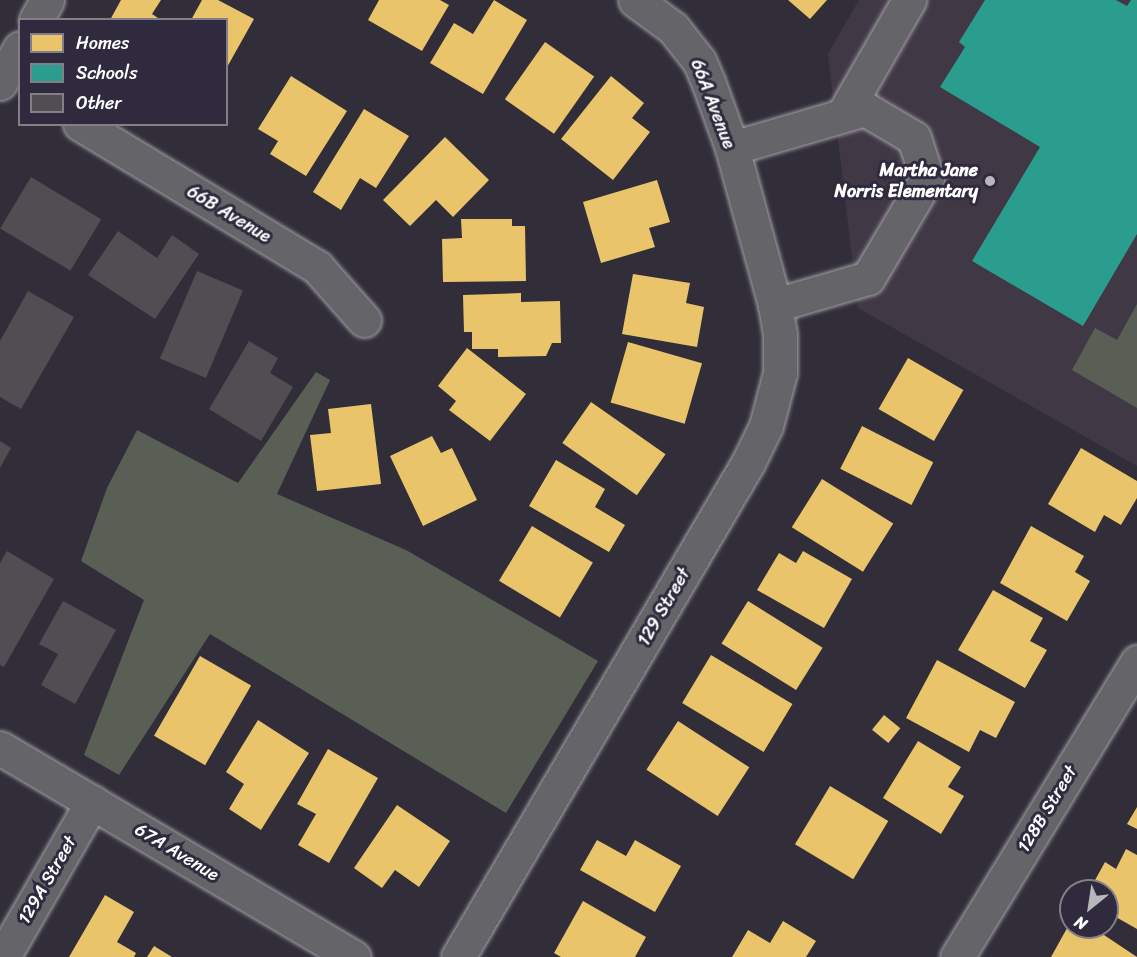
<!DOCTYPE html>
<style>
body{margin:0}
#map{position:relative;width:1137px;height:957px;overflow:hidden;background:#312e39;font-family:Sriracha,sans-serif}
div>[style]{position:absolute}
.built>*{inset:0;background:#413846}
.green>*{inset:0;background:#5a5f55}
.homes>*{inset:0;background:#e9c46a;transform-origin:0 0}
.schools>*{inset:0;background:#2a9d8f}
.building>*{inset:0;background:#524d52;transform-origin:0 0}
.roads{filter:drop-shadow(0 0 2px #a2a1a6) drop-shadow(0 0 2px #a2a1a6)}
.minor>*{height:33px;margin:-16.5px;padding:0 16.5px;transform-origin:16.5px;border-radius:16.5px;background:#656469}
.dots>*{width:16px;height:16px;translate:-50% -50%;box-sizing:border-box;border:3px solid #2f2a3d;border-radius:50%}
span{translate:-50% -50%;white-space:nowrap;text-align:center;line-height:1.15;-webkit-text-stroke:6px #2f2a3d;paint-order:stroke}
.street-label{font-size:18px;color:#fff}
.poi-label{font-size:18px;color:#fff;font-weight:700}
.right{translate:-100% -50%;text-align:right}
.legend{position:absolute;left:18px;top:18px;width:210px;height:108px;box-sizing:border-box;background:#2f2a3d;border:2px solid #827f8b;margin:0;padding:8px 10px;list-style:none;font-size:18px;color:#fff}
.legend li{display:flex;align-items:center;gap:12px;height:30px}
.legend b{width:30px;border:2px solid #827f8b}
.north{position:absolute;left:1059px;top:879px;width:60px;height:60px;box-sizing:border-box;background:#2f2a3d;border:2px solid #827f8b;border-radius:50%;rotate:210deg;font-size:16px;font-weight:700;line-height:24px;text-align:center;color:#fff}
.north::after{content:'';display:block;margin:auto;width:21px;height:27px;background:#b7b6ba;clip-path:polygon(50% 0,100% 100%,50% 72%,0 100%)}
</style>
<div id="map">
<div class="built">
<i style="clip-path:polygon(859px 0,1137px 0,1137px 466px,858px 308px,828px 54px)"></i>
</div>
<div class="green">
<i style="clip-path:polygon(1137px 304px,1137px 408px,1072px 370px,1095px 328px,1117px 340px)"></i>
<i style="clip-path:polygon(316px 372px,330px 380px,277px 494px,406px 550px,598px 661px,506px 813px,210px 634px,119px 775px,84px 755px,144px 600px,81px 561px,107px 488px,137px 430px,238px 483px)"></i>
</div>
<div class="homes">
<i style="clip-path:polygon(121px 0,161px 0,152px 14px,161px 20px,110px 20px)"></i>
<i style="clip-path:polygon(202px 0,218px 0,254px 19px,226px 69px,226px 20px,191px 20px)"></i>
<i style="clip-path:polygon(379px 0,440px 0,449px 5px,422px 51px,368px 20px)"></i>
<i style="clip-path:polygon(494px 0,527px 20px,483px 94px,430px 63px,454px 23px,473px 34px)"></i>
<i style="clip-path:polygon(788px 0,827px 0,810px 19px)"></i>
<i style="left:545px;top:42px;width:60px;height:70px;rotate:35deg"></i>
<i style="clip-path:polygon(291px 76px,347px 111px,306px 176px,270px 154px,278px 141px,258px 129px)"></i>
<i style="clip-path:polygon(611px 76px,644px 103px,632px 118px,650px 132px,613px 180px,561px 139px)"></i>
<i style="clip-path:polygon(364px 109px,409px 136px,376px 188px,360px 178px,341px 210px,313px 192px)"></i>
<i style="clip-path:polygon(445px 137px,489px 180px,453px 217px,436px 200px,410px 226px,383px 200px)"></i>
<i style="clip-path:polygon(657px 180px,670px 222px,649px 228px,655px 247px,601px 263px,583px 202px)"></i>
<i style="clip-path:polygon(461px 219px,512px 219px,512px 226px,525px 226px,526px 281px,443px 282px,442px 239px,462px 238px)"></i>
<i style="clip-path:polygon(633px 274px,690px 283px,686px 303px,704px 307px,697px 347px,622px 334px)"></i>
<i style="clip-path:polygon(521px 293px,521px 302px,560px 301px,561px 343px,552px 343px,546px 356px,498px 357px,498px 349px,472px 349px,472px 332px,464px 332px,463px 295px)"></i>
<i style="left:628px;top:342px;width:77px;height:63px;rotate:16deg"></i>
<i style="clip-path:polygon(467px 348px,526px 394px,490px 441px,449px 410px,456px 401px,438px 386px)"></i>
<i style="left:908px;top:358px;width:64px;height:59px;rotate:30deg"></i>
<i style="left:591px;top:402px;width:91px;height:50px;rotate:35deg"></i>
<i style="clip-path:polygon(371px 404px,381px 484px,317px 491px,310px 435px,331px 433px,328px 409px)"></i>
<i style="left:862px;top:426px;width:80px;height:48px;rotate:27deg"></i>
<i style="clip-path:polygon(432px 436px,441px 453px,452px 448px,477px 500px,423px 526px,390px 456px)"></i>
<i style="clip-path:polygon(1081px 448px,1137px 481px,1137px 498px,1121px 525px,1104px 515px,1095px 532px,1048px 504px)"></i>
<i style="clip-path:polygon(556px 460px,605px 489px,595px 507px,625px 525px,609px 552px,529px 506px)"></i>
<i style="left:822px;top:479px;width:84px;height:57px;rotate:32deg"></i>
<i style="left:532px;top:526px;width:71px;height:64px;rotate:31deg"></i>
<i style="clip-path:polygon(1031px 526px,1084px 556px,1075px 572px,1090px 581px,1067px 621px,1000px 583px)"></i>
<i style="clip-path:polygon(803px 551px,852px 579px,824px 628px,757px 590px,779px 553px,796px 563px)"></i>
<i style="clip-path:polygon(993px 590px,1043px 618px,1030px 641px,1047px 650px,1025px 688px,958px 650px)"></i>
<i style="left:748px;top:601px;width:88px;height:50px;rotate:32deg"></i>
<i style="left:711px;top:655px;width:95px;height:56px;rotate:31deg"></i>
<i style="left:200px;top:656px;width:59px;height:92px;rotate:30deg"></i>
<i style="clip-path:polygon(937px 660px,1015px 702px,996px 738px,980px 730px,969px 752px,906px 718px)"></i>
<i style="left:884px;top:715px;width:21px;height:19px;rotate:39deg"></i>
<i style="clip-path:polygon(258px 720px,309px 753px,261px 830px,229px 809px,244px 784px,226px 772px)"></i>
<i style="left:678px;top:721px;width:85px;height:58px;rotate:33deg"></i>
<i style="clip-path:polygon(918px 741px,961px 767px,948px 787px,964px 796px,941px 834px,883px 798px)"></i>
<i style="clip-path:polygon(328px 749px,378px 778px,329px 863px,298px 845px,316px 814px,297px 804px)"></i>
<i style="left:830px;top:786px;width:68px;height:68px;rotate:31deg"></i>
<i style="clip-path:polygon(397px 805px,450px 841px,419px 887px,395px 870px,382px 888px,354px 868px)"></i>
<i style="clip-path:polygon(1137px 807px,1137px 829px,1127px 824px)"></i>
<i style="clip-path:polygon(597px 840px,626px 856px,635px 840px,681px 866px,655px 912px,580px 870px)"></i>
<i style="clip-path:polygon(1126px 849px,1137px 855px,1137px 929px,1107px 912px,1107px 891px,1089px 891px,1105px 862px,1116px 869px)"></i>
<i style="clip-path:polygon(105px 895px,134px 912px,117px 942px,136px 953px,134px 957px,69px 957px)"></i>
<i style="clip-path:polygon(583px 901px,646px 937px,635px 957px,561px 957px,554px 953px)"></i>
<i style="clip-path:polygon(783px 921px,816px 941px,806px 957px,732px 957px,748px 930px,770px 943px)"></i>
<i style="clip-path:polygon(1071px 921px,1071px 927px,1092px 927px,1137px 957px,1051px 957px)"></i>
<i style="clip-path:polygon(154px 946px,172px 957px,147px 957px)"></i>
</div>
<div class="schools">
<i style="clip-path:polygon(985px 0,1116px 0,1127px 6px,1131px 0,1137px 0,1137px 234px,1083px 326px,972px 261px,1040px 147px,940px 87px,965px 47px,959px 42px)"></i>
</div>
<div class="building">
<i style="left:31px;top:177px;width:82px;height:60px;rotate:31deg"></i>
<i style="clip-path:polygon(118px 231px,157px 258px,172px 235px,199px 254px,155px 319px,88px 275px)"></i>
<i style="left:197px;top:271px;width:50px;height:95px;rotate:23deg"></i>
<i style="clip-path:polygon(28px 291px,74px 317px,21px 409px,0 397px,0 341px)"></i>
<i style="clip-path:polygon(249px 341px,278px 358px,270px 373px,293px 387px,261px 441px,209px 409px)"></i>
<i style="clip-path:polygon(0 441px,11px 448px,0 468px)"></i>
<i style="clip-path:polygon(7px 551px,54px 579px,4px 667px,0 665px,0 563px)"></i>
<i style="clip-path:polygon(63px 601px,116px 630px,75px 704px,41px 685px,58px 654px,39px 644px)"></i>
</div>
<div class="roads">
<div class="minor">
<i style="left:36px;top:20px;width:23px;rotate:-61deg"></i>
<i style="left:0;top:83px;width:40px;rotate:-60.3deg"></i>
<i style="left:843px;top:115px;width:133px;rotate:-60.1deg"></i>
<i style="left:80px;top:124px;width:277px;rotate:31.1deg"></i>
<i style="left:317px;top:267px;width:71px;rotate:48.4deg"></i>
<i style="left:732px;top:148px;width:139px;rotate:-16.3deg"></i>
<i style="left:865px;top:109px;width:57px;rotate:30.6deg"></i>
<i style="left:914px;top:138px;width:42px;rotate:72deg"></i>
<i style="left:927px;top:178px;width:116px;rotate:120.5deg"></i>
<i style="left:868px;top:278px;width:97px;rotate:163.8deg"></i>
<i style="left:0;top:748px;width:411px;rotate:30.6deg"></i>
<i style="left:3px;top:957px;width:179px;rotate:-60.1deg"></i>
<i style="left:458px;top:957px;width:573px;rotate:-59.59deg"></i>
<i style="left:748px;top:463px;width:41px;rotate:-64.1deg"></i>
<i style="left:766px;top:426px;width:55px;rotate:-75.2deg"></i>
<i style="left:780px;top:373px;width:39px;rotate:-90deg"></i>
<i style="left:780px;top:334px;width:29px;rotate:-100deg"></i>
<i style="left:775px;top:305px;width:163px;rotate:-105.3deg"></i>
<i style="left:732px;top:148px;width:68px;rotate:-109.8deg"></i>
<i style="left:709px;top:84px;width:25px;rotate:-113deg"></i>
<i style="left:699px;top:61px;width:42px;rotate:-128.2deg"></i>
<i style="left:673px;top:28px;width:47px;rotate:-143.6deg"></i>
<i style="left:957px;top:957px;width:346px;rotate:-58.6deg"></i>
</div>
</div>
<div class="dots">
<i style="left:990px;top:181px;background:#b7b6ba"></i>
</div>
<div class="street-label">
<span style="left:713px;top:104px;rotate:69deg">66A Avenue</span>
<span style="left:229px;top:214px;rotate:31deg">66B Avenue</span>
<span style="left:664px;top:607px;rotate:-60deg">129 Street</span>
<span style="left:1047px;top:809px;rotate:-59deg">128B Street</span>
<span style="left:177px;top:852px;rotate:31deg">67A Avenue</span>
<span style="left:47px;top:880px;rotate:-60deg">129A Street</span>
</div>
<div class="poi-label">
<span class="right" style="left:978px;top:181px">Martha Jane<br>Norris Elementary</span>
</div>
<ul class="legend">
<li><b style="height:16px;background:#e9c46a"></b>Homes</li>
<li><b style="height:16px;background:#2a9d8f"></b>Schools</li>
<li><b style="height:16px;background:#524d52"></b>Other</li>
</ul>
<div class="north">N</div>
</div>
